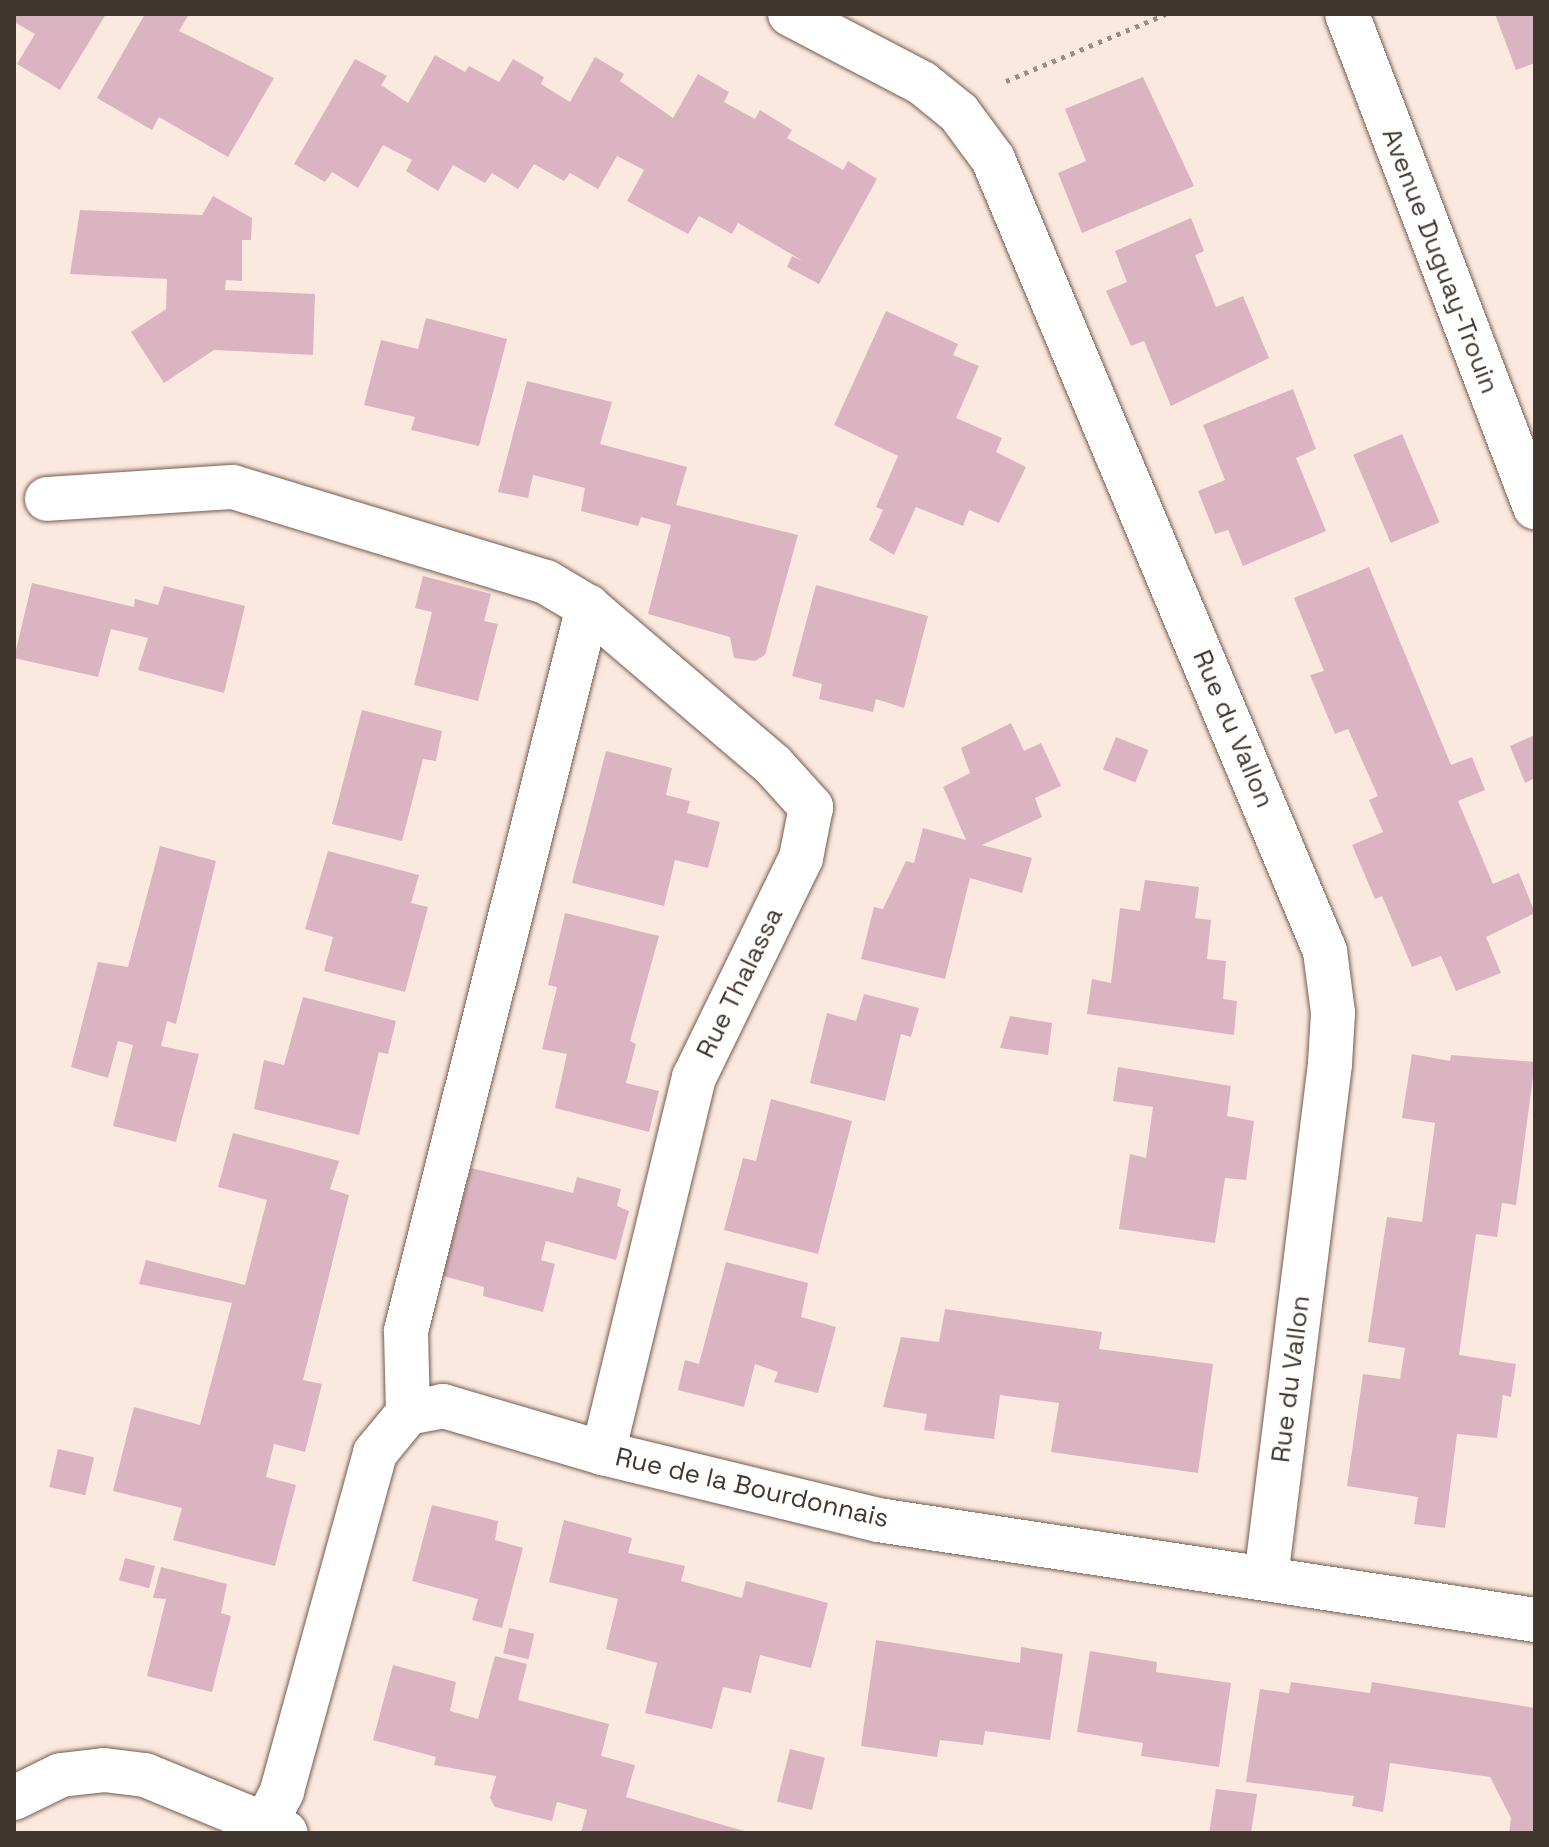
<!DOCTYPE html>
<style>
body{margin:0}
#map{position:relative;width:1549px;height:1847px;overflow:hidden;background:#fbe9df;font-family:"Space Grotesk",sans-serif}
div>[style]{position:absolute}
.building>*{inset:0;background:#dbb4c2;transform-origin:0 0}
.path>*{height:5px;margin-top:-2.5px;transform-origin:0;background:repeating-linear-gradient(90deg,#9b8c84 0 4px,transparent 0 10px)}
.roads{filter:drop-shadow(0 0 2px #765c4e) drop-shadow(0 0 2px #765c4e)}
.minor>*{height:44px;margin:-22px;padding:0 22px;transform-origin:22px;border-radius:22px;background:#fff}
span{translate:-50% -50%;white-space:nowrap;text-align:center;line-height:1.15;-webkit-text-stroke:6px #fff;paint-order:stroke}
.street-label{font-size:26px;color:#423630}
.frame{position:absolute;inset:0;border:16px solid #423630;pointer-events:none}
</style>
<div id="map">
<div class="building">
<i style="clip-path:polygon(14px 14px,106px 14px,60px 90px,17px 64px,35px 34px,14px 22px)"></i>
<i style="clip-path:polygon(145px 14px,189px 14px,179px 31px,274px 78px,228px 157px,159px 117px,152px 130px,97px 98px)"></i>
<i style="clip-path:polygon(1495px 14px,1535px 14px,1535px 63px,1516px 70px)"></i>
<i style="clip-path:polygon(435px 55px,465px 72px,469px 66px,499px 82px,513px 59px,544px 77px,541px 84px,570px 102px,595px 57px,624px 74px,620px 81px,673px 118px,698px 74px,729px 92px,724px 102px,755px 119px,760px 110px,792px 130px,787px 138px,843px 170px,848px 161px,877px 179px,819px 284px,787px 267px,792px 256px,803px 261px,738px 223px,732px 234px,699px 216px,688px 234px,627px 201px,644px 170px,617px 156px,598px 189px,570px 173px,564px 181px,534px 164px,518px 189px,492px 173px,485px 183px,453px 165px,438px 191px,406px 171px,412px 160px,383px 145px,358px 188px,332px 172px,325px 182px,294px 164px,355px 59px,387px 76px,381px 85px,408px 103px)"></i>
<i style="clip-path:polygon(1143px 77px,1194px 186px,1082px 233px,1058px 173px,1086px 161px,1065px 109px)"></i>
<i style="clip-path:polygon(213px 196px,252px 218px,251px 240px,242px 240px,242px 281px,226px 280px,225px 290px,315px 294px,313px 355px,214px 350px,164px 383px,131px 332px,166px 309px,167px 279px,70px 274px,80px 210px,202px 215px)"></i>
<i style="clip-path:polygon(1191px 218px,1204px 251px,1195px 255px,1216px 307px,1243px 296px,1269px 358px,1171px 406px,1144px 341px,1131px 346px,1106px 291px,1127px 282px,1115px 251px)"></i>
<i style="clip-path:polygon(886px 311px,958px 344px,953px 355px,979px 366px,956px 418px,1002px 438px,996px 452px,1026px 467px,999px 523px,969px 510px,963px 526px,916px 507px,894px 555px,869px 540px,883px 510px,876px 507px,898px 456px,834px 425px)"></i>
<i style="clip-path:polygon(426px 318px,507px 339px,479px 446px,411px 430px,415px 417px,364px 405px,381px 340px,418px 349px)"></i>
<i style="clip-path:polygon(527px 381px,612px 402px,600px 444px,687px 467px,676px 505px,798px 535px,765px 655px,755px 661px,734px 658px,730px 637px,648px 614px,671px 525px,641px 517px,638px 526px,581px 511px,585px 488px,533px 475px,528px 498px,498px 492px)"></i>
<i style="clip-path:polygon(1293px 389px,1316px 449px,1296px 458px,1326px 531px,1243px 566px,1228px 530px,1215px 534px,1198px 491px,1225px 480px,1203px 425px)"></i>
<i style="left:1402px;top:434px;width:96px;height:53px;rotate:67deg"></i>
<i style="clip-path:polygon(1369px 567px,1451px 765px,1472px 757px,1485px 790px,1458px 801px,1493px 884px,1519px 873px,1535px 913px,1486px 937px,1501px 973px,1456px 991px,1441px 956px,1412px 967px,1382px 896px,1375px 899px,1352px 845px,1383px 832px,1369px 800px,1378px 796px,1348px 729px,1335px 734px,1310px 675px,1324px 671px,1294px 598px)"></i>
<i style="clip-path:polygon(423px 576px,491px 594px,484px 621px,498px 624px,478px 701px,414px 685px,432px 612px,415px 608px)"></i>
<i style="clip-path:polygon(32px 583px,134px 607px,135px 599px,158px 605px,164px 586px,245px 606px,224px 693px,138px 670px,148px 638px,111px 629px,98px 677px,14px 658px)"></i>
<i style="clip-path:polygon(816px 585px,928px 616px,904px 708px,876px 699px,873px 712px,819px 699px,822px 684px,792px 676px)"></i>
<i style="clip-path:polygon(362px 710px,442px 731px,436px 761px,423px 759px,402px 841px,332px 824px)"></i>
<i style="clip-path:polygon(1011px 723px,1024px 751px,1041px 743px,1061px 786px,1035px 798px,1042px 817px,982px 845px,1032px 858px,1022px 893px,970px 878px,945px 979px,861px 959px,874px 907px,883px 909px,906px 861px,914px 863px,923px 828px,966px 840px,943px 787px,970px 773px,961px 748px)"></i>
<i style="clip-path:polygon(1535px 735px,1535px 778px,1525px 783px,1510px 746px)"></i>
<i style="left:1116px;top:737px;width:35px;height:35px;rotate:22deg"></i>
<i style="clip-path:polygon(606px 751px,672px 768px,666px 795px,690px 801px,687px 813px,720px 822px,708px 868px,675px 860px,664px 906px,572px 883px)"></i>
<i style="clip-path:polygon(160px 846px,216px 861px,176px 1024px,167px 1021px,161px 1046px,199px 1054px,176px 1142px,113px 1126px,133px 1045px,118px 1041px,108px 1078px,71px 1067px,98px 962px,128px 967px)"></i>
<i style="clip-path:polygon(328px 851px,419px 875px,411px 903px,428px 907px,405px 992px,324px 971px,333px 937px,305px 929px)"></i>
<i style="clip-path:polygon(1145px 880px,1199px 887px,1195px 918px,1211px 920px,1207px 959px,1226px 961px,1223px 999px,1237px 1001px,1234px 1035px,1087px 1014px,1092px 979px,1111px 983px,1120px 908px,1140px 911px)"></i>
<i style="clip-path:polygon(565px 913px,659px 936px,630px 1041px,636px 1044px,626px 1083px,659px 1091px,649px 1132px,555px 1108px,567px 1054px,542px 1049px,557px 987px,548px 985px)"></i>
<i style="clip-path:polygon(864px 994px,919px 1008px,911px 1037px,901px 1034px,885px 1101px,810px 1083px,827px 1013px,856px 1021px)"></i>
<i style="clip-path:polygon(303px 997px,396px 1021px,388px 1054px,379px 1052px,359px 1135px,254px 1109px,264px 1060px,284px 1065px)"></i>
<i style="clip-path:polygon(1010px 1016px,1052px 1023px,1048px 1055px,1000px 1048px)"></i>
<i style="clip-path:polygon(1412px 1054px,1450px 1061px,1451px 1055px,1535px 1062px,1516px 1205px,1502px 1203px,1497px 1237px,1476px 1234px,1459px 1355px,1516px 1364px,1511px 1397px,1503px 1395px,1497px 1438px,1457px 1434px,1445px 1528px,1414px 1524px,1418px 1497px,1347px 1486px,1363px 1374px,1400px 1379px,1405px 1348px,1368px 1342px,1387px 1217px,1422px 1222px,1435px 1123px,1402px 1118px)"></i>
<i style="clip-path:polygon(1118px 1067px,1231px 1086px,1227px 1116px,1254px 1121px,1246px 1180px,1225px 1178px,1215px 1243px,1119px 1229px,1130px 1154px,1146px 1158px,1153px 1107px,1113px 1101px)"></i>
<i style="clip-path:polygon(771px 1099px,852px 1121px,818px 1254px,724px 1230px,743px 1158px,756px 1161px)"></i>
<i style="clip-path:polygon(233px 1133px,339px 1161px,330px 1189px,349px 1195px,303px 1380px,322px 1384px,305px 1452px,274px 1444px,266px 1477px,296px 1485px,275px 1566px,173px 1540px,182px 1508px,113px 1491px,134px 1407px,200px 1425px,232px 1303px,139px 1284px,146px 1260px,245px 1285px,267px 1200px,218px 1187px)"></i>
<i style="clip-path:polygon(471px 1168px,573px 1193px,577px 1177px,621px 1189px,617px 1206px,629px 1211px,616px 1260px,546px 1241px,541px 1260px,555px 1264px,543px 1312px,483px 1296px,484px 1287px,443px 1276px)"></i>
<i style="clip-path:polygon(726px 1262px,808px 1283px,801px 1317px,836px 1327px,818px 1393px,774px 1382px,778px 1372px,755px 1364px,744px 1407px,678px 1390px,685px 1360px,699px 1364px)"></i>
<i style="clip-path:polygon(945px 1309px,1102px 1332px,1099px 1349px,1213px 1364px,1198px 1473px,1051px 1452px,1059px 1403px,1000px 1395px,994px 1439px,924px 1430px,927px 1414px,883px 1407px,901px 1337px,939px 1342px)"></i>
<i style="left:58px;top:1449px;width:37px;height:39px;rotate:13deg"></i>
<i style="clip-path:polygon(432px 1505px,498px 1521px,495px 1540px,523px 1548px,502px 1628px,472px 1620px,478px 1599px,412px 1581px)"></i>
<i style="clip-path:polygon(564px 1520px,632px 1538px,628px 1553px,685px 1566px,681px 1581px,742px 1598px,746px 1581px,828px 1603px,811px 1668px,760px 1655px,751px 1693px,723px 1687px,712px 1729px,645px 1713px,657px 1663px,606px 1649px,618px 1599px,549px 1582px)"></i>
<i style="left:125px;top:1558px;width:31px;height:23px;rotate:15deg"></i>
<i style="clip-path:polygon(161px 1567px,227px 1584px,221px 1613px,231px 1616px,212px 1692px,147px 1676px,166px 1599px,153px 1598px)"></i>
<i style="left:509px;top:1628px;width:26px;height:26px;rotate:13deg"></i>
<i style="clip-path:polygon(876px 1640px,1020px 1663px,1021px 1647px,1063px 1654px,1050px 1740px,985px 1731px,983px 1745px,940px 1740px,937px 1757px,861px 1746px)"></i>
<i style="clip-path:polygon(1090px 1651px,1157px 1662px,1156px 1672px,1231px 1683px,1219px 1767px,1141px 1756px,1143px 1743px,1077px 1732px)"></i>
<i style="clip-path:polygon(495px 1656px,527px 1664px,518px 1700px,609px 1724px,601px 1756px,635px 1765px,626px 1797px,751px 1833px,581px 1833px,587px 1810px,557px 1802px,552px 1821px,495px 1807px,490px 1798px,496px 1776px,434px 1765px,436px 1757px,373px 1740px,393px 1665px,456px 1682px,450px 1711px,478px 1719px)"></i>
<i style="clip-path:polygon(1291px 1682px,1370px 1693px,1372px 1682px,1535px 1708px,1535px 1833px,1509px 1833px,1511px 1818px,1490px 1777px,1390px 1763px,1383px 1812px,1352px 1806px,1354px 1796px,1246px 1782px,1260px 1689px,1289px 1693px)"></i>
<i style="left:790px;top:1749px;width:36px;height:54px;rotate:14deg"></i>
<i style="clip-path:polygon(1216px 1789px,1257px 1794px,1251px 1833px,1209px 1833px)"></i>
</div>
<div class="path">
<i style="left:1006px;top:81px;width:173px;rotate:-22.7deg"></i>
</div>
<div class="roads">
<div class="minor">
<i style="left:790px;top:14px;width:149px;rotate:27.6deg"></i>
<i style="left:922px;top:83px;width:48px;rotate:39deg"></i>
<i style="left:959px;top:113px;width:57px;rotate:53.5deg"></i>
<i style="left:993px;top:159px;width:859px;rotate:67.26deg"></i>
<i style="left:1325px;top:951px;width:63px;rotate:82.6deg"></i>
<i style="left:1333px;top:1013px;width:51px;rotate:93.4deg"></i>
<i style="left:1330px;top:1064px;width:518px;rotate:97.1deg"></i>
<i style="left:1347px;top:14px;width:528px;rotate:69.13deg"></i>
<i style="left:47px;top:499px;width:186px;rotate:-3.7deg"></i>
<i style="left:233px;top:487px;width:327px;rotate:16.9deg"></i>
<i style="left:546px;top:582px;width:49px;rotate:30.8deg"></i>
<i style="left:588px;top:607px;width:243px;rotate:40.5deg"></i>
<i style="left:773px;top:765px;width:57px;rotate:47.9deg"></i>
<i style="left:811px;top:807px;width:52px;rotate:101.1deg"></i>
<i style="left:801px;top:858px;width:244px;rotate:116deg"></i>
<i style="left:694px;top:1077px;width:387px;rotate:103.6deg"></i>
<i style="left:408px;top:1413px;width:82px;rotate:-91.4deg"></i>
<i style="left:406px;top:1331px;width:747px;rotate:-75.89deg"></i>
<i style="left:14px;top:1798px;width:52px;rotate:-26.1deg"></i>
<i style="left:61px;top:1775px;width:43px;rotate:-6.6deg"></i>
<i style="left:104px;top:1770px;width:41px;rotate:7deg"></i>
<i style="left:145px;top:1775px;width:152px;rotate:22.4deg"></i>
<i style="left:266px;top:1823px;width:36px;rotate:-63deg"></i>
<i style="left:282px;top:1791px;width:351px;rotate:-74.6deg"></i>
<i style="left:375px;top:1453px;width:52px;rotate:-50.5deg"></i>
<i style="left:408px;top:1413px;width:36px;rotate:-11deg"></i>
<i style="left:443px;top:1406px;width:167px;rotate:16.4deg"></i>
<i style="left:603px;top:1453px;width:283px;rotate:13.7deg"></i>
<i style="left:878px;top:1520px;width:665px;rotate:8.65deg"></i>
</div>
</div>
<div class="street-label">
<span style="left:1440px;top:261px;rotate:69deg">Avenue Duguay-Trouin</span>
<span style="left:1233px;top:729px;rotate:67deg">Rue du Vallon</span>
<span style="left:740px;top:983px;rotate:-64deg">Rue Thalassa</span>
<span style="left:1291px;top:1379px;rotate:-83deg">Rue du Vallon</span>
<span style="left:752px;top:1488px;rotate:13deg">Rue de la Bourdonnais</span>
</div>
<div class="frame"></div>
</div>
